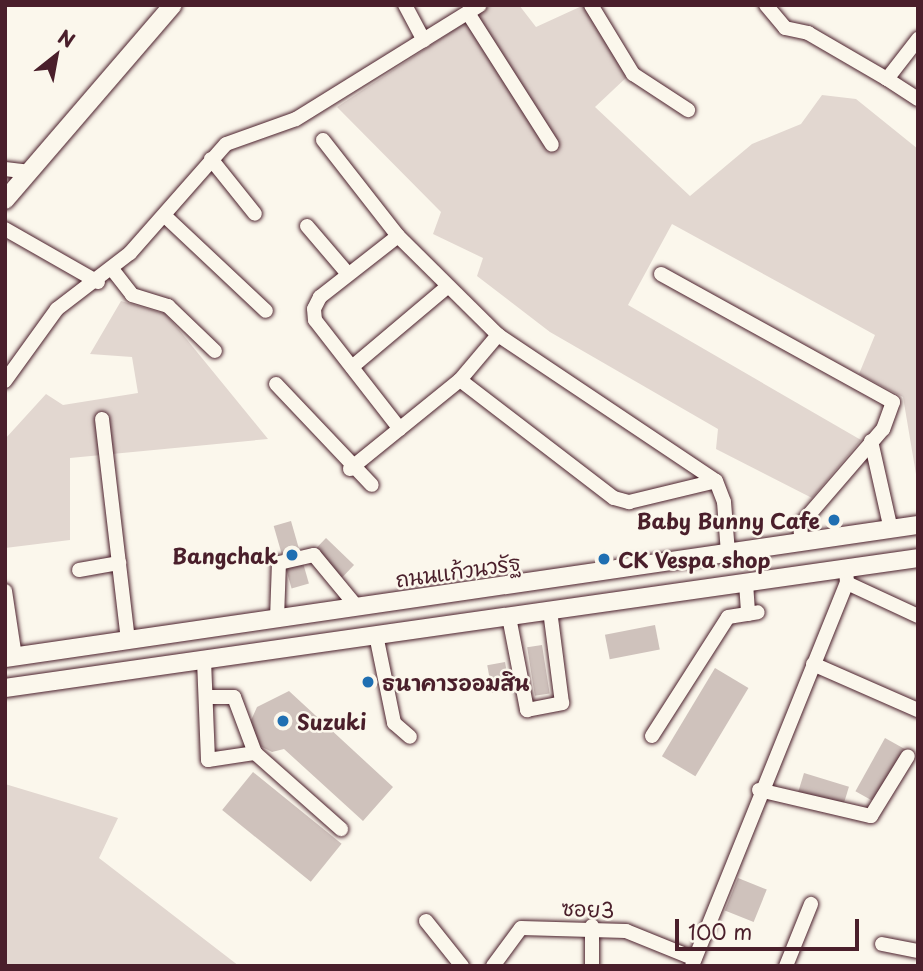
<!DOCTYPE html>
<meta charset="utf-8">
<style>
body{margin:0}
#map{position:relative;width:923px;height:971px;overflow:hidden;background:#fbf7ec;font-family:"Playpen Sans","Playpen Sans Thai",sans-serif}
div>[style]{position:absolute}
.green>*{inset:0;background:#e2d7d0}
.building>*{inset:0;background:#cfc2bc;transform-origin:0 0}
.roads{filter:drop-shadow(0 0 2px #4a1f2b) drop-shadow(0 0 2px #4a1f2b)}
.minor>*{height:14px;margin:-7px;padding:0 7px;transform-origin:7px;border-radius:7px;background:#fbf7ec}
.major>*{height:18px;margin:-9px;padding:0 9px;transform-origin:9px;border-radius:9px;background:#fbf7ec}
.dots>*{width:19px;height:19px;translate:-50% -50%;box-sizing:border-box;border:4px solid #fbf7ec;border-radius:50%}
span{translate:-50% -50%;white-space:nowrap;text-align:center;line-height:1.15;-webkit-text-stroke:5px #fbf7ec;paint-order:stroke}
.poi-label{font-size:21px;color:#4a1f2b;font-weight:700}
.right{translate:-100% -50%;text-align:right}
.left{translate:0 -50%;text-align:left}
.street-label{font-size:21px;color:#4a1f2b}
.frame{position:absolute;inset:0;border:7px solid #4a1f2b;pointer-events:none}
.north{position:absolute;left:21px;top:21px;width:70px;height:70px;-webkit-text-stroke:5px #fbf7ec;paint-order:stroke;rotate:31deg;font-size:19px;font-weight:700;line-height:28px;text-align:center;color:#4a1f2b}
.north::after{content:'';display:block;margin:auto;width:24px;height:32px;background:#4a1f2b;clip-path:polygon(50% 0,100% 100%,50% 72%,0 100%)}
.scale{position:absolute;left:675px;top:919px;width:184px;height:32px;box-sizing:border-box;border:4px solid #4a1f2b;border-top:0;padding-left:9px;font-size:21px;line-height:24px;white-space:nowrap;color:#4a1f2b;-webkit-text-stroke:5px #fbf7ec;paint-order:stroke}
</style>
<div id="map">
<div class="green">
<i style="clip-path:polygon(492px 5px,519px 5px,536px 27px,584px 5px,629px 75px,595px 107px,690px 196px,752px 144px,801px 124px,822px 95px,856px 99px,918px 149px,918px 486px,903px 397px,859px 374px,875px 335px,672px 224px,628px 305px,861px 440px,812px 498px,716px 449px,718px 429px,550px 332px,477px 276px,483px 258px,433px 234px,441px 212px,337px 107px)"></i>
<i style="clip-path:polygon(121px 301px,166px 314px,268px 439px,70px 458px,70px 540px,5px 548px,5px 439px,46px 394px,63px 405px,138px 393px,132px 357px,90px 354px)"></i>
<i style="clip-path:polygon(5px 784px,118px 818px,99px 858px,239px 966px,5px 966px)"></i>
</div>
<div class="building">
<i style="left:291px;top:521px;width:65px;height:18px;rotate:74deg"></i>
<i style="left:326px;top:538px;width:39px;height:19px;rotate:44deg"></i>
<i style="left:655px;top:625px;width:25px;height:51px;rotate:79deg"></i>
<i style="left:542px;top:645px;width:49px;height:15px;rotate:81deg"></i>
<i style="left:505px;top:662px;width:28px;height:18px;rotate:80deg"></i>
<i style="left:715px;top:668px;width:39px;height:103px;rotate:31deg"></i>
<i style="clip-path:polygon(289px 691px,393px 787px,363px 821px,284px 749px,272px 752px,256px 744px,248px 727px,257px 707px)"></i>
<i style="left:885px;top:738px;width:23px;height:61px;rotate:29deg"></i>
<i style="left:253px;top:772px;width:114px;height:49px;rotate:39deg"></i>
<i style="left:804px;top:773px;width:47px;height:23px;rotate:17deg"></i>
<i style="left:738px;top:878px;width:31px;height:35px;rotate:22deg"></i>
</div>
<div class="roads">
<div class="minor">
<i style="left:405px;top:5px;width:40px;rotate:62deg"></i>
<i style="left:591px;top:5px;width:81px;rotate:58.7deg"></i>
<i style="left:633px;top:74px;width:66px;rotate:33.2deg"></i>
<i style="left:766px;top:5px;width:30px;rotate:50deg"></i>
<i style="left:785px;top:28px;width:24px;rotate:12deg"></i>
<i style="left:808px;top:33px;width:91px;rotate:30.2deg"></i>
<i style="left:887px;top:79px;width:51px;rotate:-52.2deg"></i>
<i style="left:468px;top:13px;width:156px;rotate:57.5deg"></i>
<i style="left:887px;top:79px;width:37px;rotate:33deg"></i>
<i style="left:323px;top:140px;width:122px;rotate:52deg"></i>
<i style="left:398px;top:236px;width:141px;rotate:44.7deg"></i>
<i style="left:498px;top:335px;width:262px;rotate:33.8deg"></i>
<i style="left:716px;top:481px;width:22px;rotate:69deg"></i>
<i style="left:724px;top:502px;width:51px;rotate:85.5deg"></i>
<i style="left:211px;top:159px;width:70px;rotate:51.3deg"></i>
<i style="left:5px;top:169px;width:23px;rotate:7deg"></i>
<i style="left:166px;top:217px;width:137px;rotate:43.2deg"></i>
<i style="left:307px;top:226px;width:63px;rotate:49.5deg"></i>
<i style="left:5px;top:229px;width:107px;rotate:29.7deg"></i>
<i style="left:398px;top:236px;width:99px;rotate:142deg"></i>
<i style="left:320px;top:297px;width:13px;rotate:117deg"></i>
<i style="left:314px;top:309px;width:11px;rotate:85deg"></i>
<i style="left:315px;top:320px;width:138px;rotate:52.1deg"></i>
<i style="left:112px;top:269px;width:33px;rotate:52deg"></i>
<i style="left:132px;top:295px;width:38px;rotate:17deg"></i>
<i style="left:168px;top:306px;width:65px;rotate:43.8deg"></i>
<i style="left:661px;top:274px;width:265px;rotate:28.9deg"></i>
<i style="left:893px;top:402px;width:29px;rotate:110deg"></i>
<i style="left:883px;top:429px;width:127px;rotate:130.8deg"></i>
<i style="left:800px;top:525px;width:18px;rotate:84deg"></i>
<i style="left:352px;top:367px;width:124px;rotate:-40.1deg"></i>
<i style="left:460px;top:380px;width:194px;rotate:37.5deg"></i>
<i style="left:614px;top:498px;width:16px;rotate:15deg"></i>
<i style="left:629px;top:502px;width:89px;rotate:-13.6deg"></i>
<i style="left:5px;top:381px;width:89px;rotate:-54.2deg"></i>
<i style="left:57px;top:309px;width:92px;rotate:-37.5deg"></i>
<i style="left:130px;top:253px;width:145px;rotate:-48.6deg"></i>
<i style="left:226px;top:144px;width:74px;rotate:-19.7deg"></i>
<i style="left:296px;top:119px;width:216px;rotate:-31.8deg"></i>
<i style="left:276px;top:384px;width:139px;rotate:46.5deg"></i>
<i style="left:102px;top:419px;width:224px;rotate:83.3deg"></i>
<i style="left:871px;top:441px;width:91px;rotate:77.3deg"></i>
<i style="left:350px;top:469px;width:141px;rotate:-39deg"></i>
<i style="left:460px;top:380px;width:59px;rotate:-49.8deg"></i>
<i style="left:79px;top:570px;width:41px;rotate:-9.9deg"></i>
<i style="left:746px;top:583px;width:31px;rotate:86deg"></i>
<i style="left:847px;top:583px;width:78px;rotate:24.9deg"></i>
<i style="left:5px;top:591px;width:67px;rotate:81.4deg"></i>
<i style="left:509px;top:617px;width:95px;rotate:79deg"></i>
<i style="left:527px;top:710px;width:36px;rotate:-11deg"></i>
<i style="left:562px;top:703px;width:93px;rotate:-97.4deg"></i>
<i style="left:277px;top:619px;width:56px;rotate:-88deg"></i>
<i style="left:279px;top:563px;width:36px;rotate:-13deg"></i>
<i style="left:314px;top:555px;width:67px;rotate:50.4deg"></i>
<i style="left:376px;top:635px;width:90px;rotate:78.4deg"></i>
<i style="left:394px;top:723px;width:21px;rotate:41deg"></i>
<i style="left:204px;top:660px;width:100px;rotate:87.7deg"></i>
<i style="left:208px;top:760px;width:48px;rotate:-8.5deg"></i>
<i style="left:813px;top:664px;width:115px;rotate:23.7deg"></i>
<i style="left:206px;top:697px;width:28px"></i>
<i style="left:234px;top:697px;width:60px;rotate:69.4deg"></i>
<i style="left:255px;top:753px;width:115px;rotate:41.5deg"></i>
<i style="left:652px;top:736px;width:141px;rotate:-57.4deg"></i>
<i style="left:728px;top:617px;width:30px;rotate:-9deg"></i>
<i style="left:759px;top:790px;width:115px;rotate:13.1deg"></i>
<i style="left:871px;top:816px;width:70px;rotate:-58.3deg"></i>
<i style="left:426px;top:921px;width:58px;rotate:51.3deg"></i>
<i style="left:882px;top:944px;width:37px;rotate:11deg"></i>
<i style="left:493px;top:966px;width:47px;rotate:-53.6deg"></i>
<i style="left:521px;top:928px;width:105px;rotate:1.6deg"></i>
<i style="left:626px;top:931px;width:74px;rotate:22.1deg"></i>
<i style="left:592px;top:966px;width:40px;rotate:-90deg"></i>
<i style="left:692px;top:966px;width:413px;rotate:-68deg"></i>
<i style="left:847px;top:583px;width:14px;rotate:-94deg"></i>
<i style="left:786px;top:966px;width:67px;rotate:-68deg"></i>
</div>
<div class="major">
<i style="left:5px;top:200px;width:257px;rotate:-49.3deg"></i>
<i style="left:5px;top:658px;width:923px;rotate:-8.29deg"></i>
<i style="left:5px;top:688px;width:922px;rotate:-8.1deg"></i>
</div>
</div>
<div class="dots">
<i style="left:834px;top:520px;background:#1f6fb2"></i>
<i style="left:292px;top:555px;background:#1f6fb2"></i>
<i style="left:604px;top:559px;background:#1f6fb2"></i>
<i style="left:368px;top:682px;background:#1f6fb2"></i>
<i style="left:283px;top:721px;background:#1f6fb2"></i>
</div>
<div class="poi-label">
<span class="right" style="left:820px;top:520px">Baby Bunny Cafe</span>
<span class="right" style="left:278px;top:555px">Bangchak</span>
<span class="left" style="left:618px;top:559px">CK Vespa shop</span>
<span class="left" style="left:382px;top:682px">ธนาคารออมสิน</span>
<span class="left" style="left:297px;top:721px">Suzuki</span>
</div>
<div class="street-label">
<span style="left:458px;top:570px;rotate:-8deg">ถนนแก้วนวรัฐ</span>
<span style="left:588px;top:908px;rotate:3deg">ซอย3</span>
</div>
<div class="frame"></div>
<div class="north">N</div>
<div class="scale">100 m</div>
</div>
